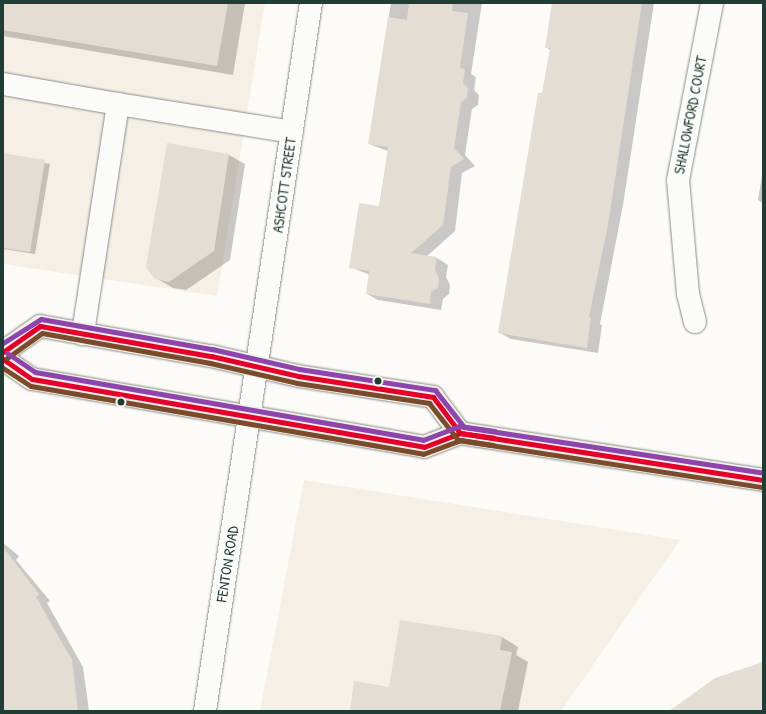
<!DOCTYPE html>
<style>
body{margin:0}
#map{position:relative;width:766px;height:714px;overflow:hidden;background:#fcfbf8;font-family:"Patrick Hand",sans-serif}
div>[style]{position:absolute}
.built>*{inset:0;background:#f6efe5}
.shadow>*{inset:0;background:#0003}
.building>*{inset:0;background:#e4ddd4}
.roads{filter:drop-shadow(0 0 1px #888d8a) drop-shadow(0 0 1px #888d8a)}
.minor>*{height:22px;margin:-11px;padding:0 11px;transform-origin:11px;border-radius:11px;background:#fbfbf9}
.major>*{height:22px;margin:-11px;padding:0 11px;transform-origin:11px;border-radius:11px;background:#f3eee7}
.bus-1>*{height:5px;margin:-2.5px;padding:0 2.5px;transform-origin:2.5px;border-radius:2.5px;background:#e4002b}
.bus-2>*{height:5px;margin:-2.5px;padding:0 2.5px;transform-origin:2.5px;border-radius:2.5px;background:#7a4b2a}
.bus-3>*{height:5px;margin:-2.5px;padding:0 2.5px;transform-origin:2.5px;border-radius:2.5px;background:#8e44ad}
.dots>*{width:11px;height:11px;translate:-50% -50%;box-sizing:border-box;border:2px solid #fdfcf7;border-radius:50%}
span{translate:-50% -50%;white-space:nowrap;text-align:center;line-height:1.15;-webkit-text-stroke:3px #fdfcf7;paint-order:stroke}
.street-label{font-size:15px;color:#1f3d34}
.frame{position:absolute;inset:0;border:4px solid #1f3d34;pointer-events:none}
</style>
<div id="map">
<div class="built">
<i style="clip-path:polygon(3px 3px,265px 3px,217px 296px,3px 264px)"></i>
<i style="clip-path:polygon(304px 480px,680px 540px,561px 711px,260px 711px)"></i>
</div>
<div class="shadow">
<i style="clip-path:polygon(3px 3px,245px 3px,233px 75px,3px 36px)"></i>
<i style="clip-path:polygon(391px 3px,482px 3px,471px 74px,476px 77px,474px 90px,479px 95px,478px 105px,472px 109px,465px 155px,475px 166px,462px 173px,455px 231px,426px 257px,437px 258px,448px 265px,446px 277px,450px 285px,449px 294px,443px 299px,441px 310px,378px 300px,367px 294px,370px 275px,350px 267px,379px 207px,388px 151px,369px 144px)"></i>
<i style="clip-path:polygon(553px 3px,654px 3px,623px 205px,600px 324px,602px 325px,598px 353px,511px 339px,500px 333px,550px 50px,546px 47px)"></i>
<i style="clip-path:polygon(168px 145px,229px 155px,245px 164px,230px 260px,186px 290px,173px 288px,156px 278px)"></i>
<i style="clip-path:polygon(3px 154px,50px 164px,35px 254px,3px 249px)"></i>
<i style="clip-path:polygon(763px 169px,763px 203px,758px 200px)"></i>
<i style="clip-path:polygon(3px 543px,19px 556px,16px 560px,50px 601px,47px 603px,83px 667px,89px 711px,3px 711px)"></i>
<i style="clip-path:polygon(502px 637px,518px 647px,516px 655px,528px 662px,518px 711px,351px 711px,390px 688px)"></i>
</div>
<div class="building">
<i style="clip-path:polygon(3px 3px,228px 3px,217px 66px,3px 30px)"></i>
<i style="clip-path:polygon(409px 3px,453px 3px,452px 11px,468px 13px,460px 68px,465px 69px,463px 83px,468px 88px,467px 98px,461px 102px,454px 148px,464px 159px,451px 167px,443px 225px,411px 253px,437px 257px,435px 270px,439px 278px,438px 288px,431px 292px,430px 304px,366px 294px,369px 271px,349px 268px,359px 203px,379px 206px,384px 178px,388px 147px,368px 144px,388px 17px,407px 20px)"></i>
<i style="clip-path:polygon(552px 3px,642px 3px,608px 225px,589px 317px,591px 317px,587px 348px,498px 333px,538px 93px,542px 93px,550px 48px,545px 48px)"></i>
<i style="clip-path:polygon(167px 143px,229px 154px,214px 251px,169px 282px,155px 279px,146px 267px)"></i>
<i style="clip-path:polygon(3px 153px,45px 160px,30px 252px,3px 248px)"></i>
<i style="clip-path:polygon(3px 547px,39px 594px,36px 597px,72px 660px,78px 711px,3px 711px)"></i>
<i style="clip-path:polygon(400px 620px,502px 636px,500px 650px,512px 652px,500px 711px,350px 711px,354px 681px,389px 687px)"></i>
<i style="clip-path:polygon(763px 662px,763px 711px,669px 711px,715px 678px)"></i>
</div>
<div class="roads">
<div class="minor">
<i style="left:3px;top:84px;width:117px;rotate:9.9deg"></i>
<i style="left:118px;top:104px;width:233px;rotate:98.7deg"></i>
<i style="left:118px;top:104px;width:176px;rotate:9.1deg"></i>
<i style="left:695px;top:322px;width:29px;rotate:-104deg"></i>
<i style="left:688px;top:294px;width:114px;rotate:-95deg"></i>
<i style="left:678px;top:180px;width:180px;rotate:-79.1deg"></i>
<i style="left:205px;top:711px;width:716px;rotate:-81.49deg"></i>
</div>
<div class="major">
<i style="left:3px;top:352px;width:45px;rotate:-35.1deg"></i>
<i style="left:40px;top:326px;width:174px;rotate:10deg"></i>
<i style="left:211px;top:356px;width:89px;rotate:12.9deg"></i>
<i style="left:298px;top:376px;width:137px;rotate:8.8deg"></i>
<i style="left:433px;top:397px;width:45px;rotate:53.1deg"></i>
<i style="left:3px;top:359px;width:35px;rotate:35deg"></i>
<i style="left:32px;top:379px;width:398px;rotate:9.8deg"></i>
<i style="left:424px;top:447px;width:39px;rotate:-21deg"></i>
<i style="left:460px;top:433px;width:307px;rotate:8.8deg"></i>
</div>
</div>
<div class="bus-1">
<i style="left:3px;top:352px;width:45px;rotate:-35.1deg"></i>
<i style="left:40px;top:326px;width:174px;rotate:10deg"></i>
<i style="left:211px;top:356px;width:89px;rotate:12.9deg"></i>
<i style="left:298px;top:376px;width:137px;rotate:8.8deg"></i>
<i style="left:433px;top:397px;width:45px;rotate:53.1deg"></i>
<i style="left:460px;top:433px;width:307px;rotate:8.8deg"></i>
<i style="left:3px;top:359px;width:35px;rotate:35deg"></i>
<i style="left:32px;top:379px;width:398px;rotate:9.8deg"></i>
<i style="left:424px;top:447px;width:39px;rotate:-21deg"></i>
<i style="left:460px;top:433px;width:34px;rotate:8deg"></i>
</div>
<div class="bus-2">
<i style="left:7px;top:358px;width:43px;rotate:-35.5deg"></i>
<i style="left:42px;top:333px;width:171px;rotate:10.1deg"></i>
<i style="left:210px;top:363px;width:89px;rotate:12.9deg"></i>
<i style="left:297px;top:383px;width:134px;rotate:8.6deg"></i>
<i style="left:429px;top:403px;width:47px;rotate:51.9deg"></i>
<i style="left:458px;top:440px;width:308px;rotate:8.8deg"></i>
<i style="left:3px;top:368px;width:33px;rotate:33deg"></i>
<i style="left:31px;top:386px;width:398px;rotate:9.8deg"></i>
<i style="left:423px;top:454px;width:40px;rotate:-20.2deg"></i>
<i style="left:461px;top:440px;width:32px;rotate:9deg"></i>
</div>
<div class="bus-3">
<i style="left:3px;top:343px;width:45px;rotate:-32.3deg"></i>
<i style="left:41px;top:319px;width:174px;rotate:10deg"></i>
<i style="left:212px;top:349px;width:89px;rotate:12.9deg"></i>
<i style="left:299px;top:369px;width:138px;rotate:8.8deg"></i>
<i style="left:435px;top:390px;width:47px;rotate:51.9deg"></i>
<i style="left:464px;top:427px;width:303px;rotate:8.7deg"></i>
<i style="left:7px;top:353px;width:34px;rotate:34deg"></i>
<i style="left:35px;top:372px;width:394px;rotate:9.9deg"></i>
<i style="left:423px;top:440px;width:39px;rotate:-21deg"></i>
<i style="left:459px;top:426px;width:36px;rotate:8deg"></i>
</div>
<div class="dots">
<i style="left:378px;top:381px;background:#1f3d34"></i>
<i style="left:121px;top:402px;background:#1f3d34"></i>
</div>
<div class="street-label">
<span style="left:690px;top:115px;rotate:-79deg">SHALLOWFORD COURT</span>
<span style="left:284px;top:185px;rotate:-82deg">ASHCOTT STREET</span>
<span style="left:227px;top:564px;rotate:-81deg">FENTON ROAD</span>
</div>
<div class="frame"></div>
</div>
